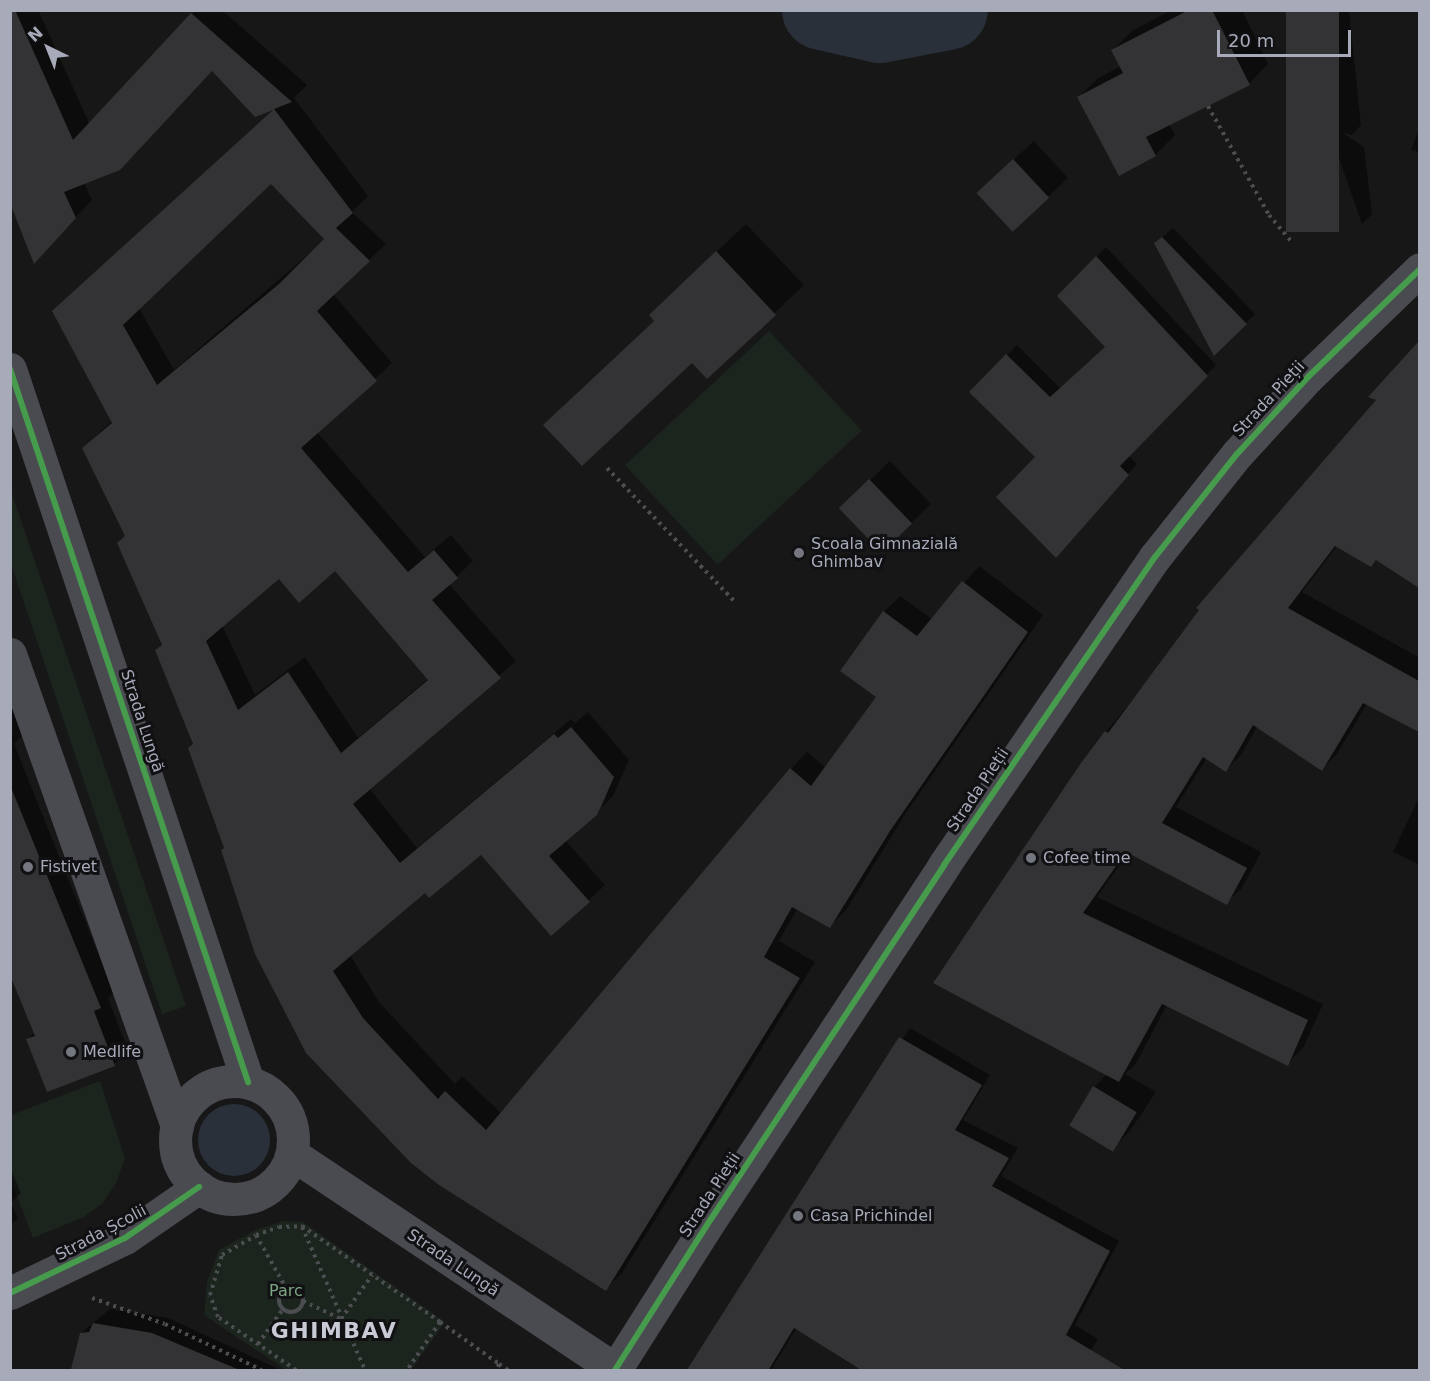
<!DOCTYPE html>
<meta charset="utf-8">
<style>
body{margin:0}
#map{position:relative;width:1430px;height:1381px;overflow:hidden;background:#171717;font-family:"DejaVu Sans",sans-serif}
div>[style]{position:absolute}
.green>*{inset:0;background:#1c241e;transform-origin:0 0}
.water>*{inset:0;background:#29303a}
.round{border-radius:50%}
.shadow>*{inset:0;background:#0007}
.river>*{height:80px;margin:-40px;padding:0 40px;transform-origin:40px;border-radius:40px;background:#29303a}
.building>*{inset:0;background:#333335;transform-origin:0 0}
.path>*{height:4px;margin-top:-2px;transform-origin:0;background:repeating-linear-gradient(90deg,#4c4d51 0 3px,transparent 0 7.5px)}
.path>.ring{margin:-2px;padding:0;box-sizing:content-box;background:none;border:4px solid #4c4d51;border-radius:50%}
.minor>*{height:33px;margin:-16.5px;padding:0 16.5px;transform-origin:16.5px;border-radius:16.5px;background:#4a4b50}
.minor>.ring{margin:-16.5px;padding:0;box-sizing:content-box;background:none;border:33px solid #4a4b50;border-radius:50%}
.cycleway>*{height:6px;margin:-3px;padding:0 3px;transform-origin:3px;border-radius:3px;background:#469c4c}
.dots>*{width:16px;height:16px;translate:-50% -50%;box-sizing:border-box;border:3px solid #111113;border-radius:50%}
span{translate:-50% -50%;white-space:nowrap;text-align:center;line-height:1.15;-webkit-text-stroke:6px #111113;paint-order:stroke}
.street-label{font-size:16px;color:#a6aab9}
.poi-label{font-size:16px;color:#a6aab9}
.left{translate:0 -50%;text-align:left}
.park-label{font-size:16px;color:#7ca584}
.district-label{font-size:22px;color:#c8cad5;font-weight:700;letter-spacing:1.5px}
.frame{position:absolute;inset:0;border:12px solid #a6aab9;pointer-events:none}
.north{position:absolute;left:18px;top:18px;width:60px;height:60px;-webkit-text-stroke:4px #111113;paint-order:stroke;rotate:317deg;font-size:16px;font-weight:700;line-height:24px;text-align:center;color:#a6aab9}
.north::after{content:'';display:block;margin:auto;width:21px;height:27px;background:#a6aab9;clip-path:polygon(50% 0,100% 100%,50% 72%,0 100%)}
.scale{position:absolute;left:1217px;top:30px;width:134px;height:27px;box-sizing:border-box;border:3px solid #a6aab9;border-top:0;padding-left:8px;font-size:18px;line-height:21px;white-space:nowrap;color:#a6aab9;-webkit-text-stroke:4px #111113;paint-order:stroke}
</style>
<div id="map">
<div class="green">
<i style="left:769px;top:331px;width:136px;height:197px;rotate:47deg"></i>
<i style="clip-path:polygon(11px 491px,186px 1006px,162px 1014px,11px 564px)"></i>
<i style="clip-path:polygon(100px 1081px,125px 1158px,116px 1183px,103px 1203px,84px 1217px,33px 1238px,11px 1180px,11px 1115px)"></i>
<i style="clip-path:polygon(283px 1221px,303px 1222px,445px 1322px,411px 1370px,286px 1370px,204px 1315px,207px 1282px,219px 1250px,255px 1230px)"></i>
</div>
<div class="water">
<i class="round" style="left:198px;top:1104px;width:72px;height:72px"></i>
</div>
<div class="shadow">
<i style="clip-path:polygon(evenodd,10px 10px,38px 10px,90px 125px,196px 10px,222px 10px,307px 85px,294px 98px,368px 196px,352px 212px,386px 244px,333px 294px,392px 363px,317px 432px,425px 557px,451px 535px,473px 561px,449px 584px,516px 661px,369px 788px,417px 848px,571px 719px,575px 723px,588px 712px,629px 760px,613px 796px,602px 807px,616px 770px,596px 812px,565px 840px,605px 885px,588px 901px,481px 853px,426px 891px,350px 955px,379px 1002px,455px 1084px,462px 1076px,502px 1114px,791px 769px,807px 752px,826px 768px,878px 697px,884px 612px,900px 596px,932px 619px,979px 566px,1043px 615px,906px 813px,846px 910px,830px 926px,797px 909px,779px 941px,815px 962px,622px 1273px,606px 1289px,440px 1184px,225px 848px,127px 536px,83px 448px,112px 421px,71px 295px,277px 107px,212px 69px,84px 183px,92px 200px,50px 245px,10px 10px,271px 182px,326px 239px,174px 370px,139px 308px,271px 182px,10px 10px,335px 569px,429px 678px,358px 738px,305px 657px,255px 695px,222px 625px,280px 577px,335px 569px)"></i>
<i style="clip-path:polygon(1172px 10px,1242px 10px,1268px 64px,1249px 84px,1169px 124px,1175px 135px,1155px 155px,1079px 97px,1098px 78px,1121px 66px,1113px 50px,1133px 30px)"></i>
<i style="clip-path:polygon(1287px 10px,1349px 10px,1361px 125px,1352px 135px,1343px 133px,1364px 147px,1372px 214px,1362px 224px)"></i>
<i style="clip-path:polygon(1420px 126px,1420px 152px,1411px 150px)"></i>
<i style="clip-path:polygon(1034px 141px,1068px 178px,1014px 229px,999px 173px)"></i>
<i style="clip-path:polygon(746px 224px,804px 285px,707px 377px,692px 361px,574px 396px,655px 320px,680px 286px)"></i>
<i style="clip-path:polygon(1173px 228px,1255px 314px,1215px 354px,1156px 243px)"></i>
<i style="clip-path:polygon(1106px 247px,1216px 365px,1129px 456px,1137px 464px,1065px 546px,1037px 457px,971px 392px,1017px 345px,1061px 389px,1107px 347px,1059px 296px)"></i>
<i style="clip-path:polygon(1420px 344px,1420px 586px,1377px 559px,1371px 566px,1337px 546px,1302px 592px,1420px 658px,1420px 730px,1367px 704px,1337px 754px,1322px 769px,1257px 727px,1241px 755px,1226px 770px,1207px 758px,1176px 807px,1261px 852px,1242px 888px,1226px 903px,1129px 852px,1097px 897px,1323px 1004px,1303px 1048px,1287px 1064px,1167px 1005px,1135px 1065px,1125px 1074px,1156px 1092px,1130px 1131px,1110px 1151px,1094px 1087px,1107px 1074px,934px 981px,1106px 732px,1379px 399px,1370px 396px)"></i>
<i style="clip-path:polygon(890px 461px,931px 504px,911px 523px,841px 509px)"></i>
<i style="clip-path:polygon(10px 697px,25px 733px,14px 744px,114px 993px,108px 998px,128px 1050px,114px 1064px,28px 1039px,35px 1032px,10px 971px)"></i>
<i style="clip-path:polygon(1420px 795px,1420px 865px,1393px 852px)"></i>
<i style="clip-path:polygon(910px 1028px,990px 1075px,963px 1120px,1018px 1148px,1001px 1176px,1119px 1241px,1075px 1325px,1098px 1339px,1079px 1370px,797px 1327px,771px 1370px,686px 1370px)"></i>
<i style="clip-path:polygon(10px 1168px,21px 1193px,11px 1203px,18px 1218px,10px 1225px)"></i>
<i style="clip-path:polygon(110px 1309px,168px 1318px,281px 1370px,73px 1367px,81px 1333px)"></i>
</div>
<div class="river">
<i style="left:822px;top:10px;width:59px;rotate:12.6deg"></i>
<i style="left:880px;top:23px;width:69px;rotate:-10.8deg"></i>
</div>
<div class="building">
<i style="clip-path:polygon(evenodd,10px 10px,15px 10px,73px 140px,191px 13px,292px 102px,274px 109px,353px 213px,336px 228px,370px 261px,317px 311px,377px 381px,301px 448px,408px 572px,434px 550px,458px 578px,432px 600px,501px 678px,353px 804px,400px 863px,554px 734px,558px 738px,571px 727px,614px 777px,597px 815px,549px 856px,590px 902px,551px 936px,481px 855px,429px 898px,425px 893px,333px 971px,363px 1018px,438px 1099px,445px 1091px,486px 1130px,790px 768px,811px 786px,876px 697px,840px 671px,883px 611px,917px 636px,962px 581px,1028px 632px,890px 831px,830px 928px,792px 907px,764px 957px,800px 978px,606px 1291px,439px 1185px,411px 1163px,306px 1053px,255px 954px,221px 850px,224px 848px,188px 748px,193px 744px,155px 650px,162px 645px,117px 543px,125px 536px,82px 448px,112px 423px,52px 311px,273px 110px,255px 117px,212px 71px,120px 170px,64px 192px,76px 218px,34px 264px,10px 203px,10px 10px,271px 184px,324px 239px,279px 284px,157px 385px,123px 325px,271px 184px,10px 10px,335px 571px,428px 680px,341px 753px,288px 672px,238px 710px,206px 641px,279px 579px,299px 603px,335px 571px)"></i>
<i style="clip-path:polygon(1189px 10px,1212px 10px,1250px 85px,1146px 137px,1156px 156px,1119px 176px,1077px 97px,1123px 73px,1111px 50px)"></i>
<i style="left:1286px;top:10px;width:53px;height:222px"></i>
<i style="left:1013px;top:159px;width:53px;height:50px;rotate:47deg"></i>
<i style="clip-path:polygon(1162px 237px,1247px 324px,1214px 356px,1154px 243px)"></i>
<i style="clip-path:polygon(716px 251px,776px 315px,707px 379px,692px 363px,582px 466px,543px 425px,654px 321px,649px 315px)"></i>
<i style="clip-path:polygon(1096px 256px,1208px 376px,1120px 466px,1129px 475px,1056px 558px,996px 497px,1035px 457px,969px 392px,1006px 354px,1050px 397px,1105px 347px,1057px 296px)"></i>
<i style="clip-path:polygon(1419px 341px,1419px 588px,1376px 560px,1371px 567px,1335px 546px,1288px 608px,1419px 681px,1419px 732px,1363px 703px,1322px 771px,1253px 725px,1226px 772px,1203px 757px,1162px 823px,1247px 868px,1227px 905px,1126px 852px,1083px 913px,1308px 1020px,1288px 1066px,1162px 1004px,1119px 1082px,933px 983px,1081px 763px,1105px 731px,1108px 733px,1199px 610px,1196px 608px,1376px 400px,1368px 397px)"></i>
<i style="left:869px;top:479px;width:62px;height:42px;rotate:46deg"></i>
<i style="clip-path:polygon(10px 785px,101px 1008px,94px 1011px,115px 1066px,47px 1092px,26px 1039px,35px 1036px,10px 975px)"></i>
<i style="clip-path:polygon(899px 1037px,982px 1085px,955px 1130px,1009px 1158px,992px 1186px,1110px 1251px,1066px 1335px,1126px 1371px,863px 1371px,794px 1328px,768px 1371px,686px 1371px)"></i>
<i style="left:1093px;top:1086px;width:51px;height:46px;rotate:31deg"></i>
<i style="clip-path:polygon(93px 1323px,152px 1333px,242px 1371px,71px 1369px,80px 1333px,89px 1332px)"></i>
</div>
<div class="path">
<i style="left:1208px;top:106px;width:125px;rotate:60.8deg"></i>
<i style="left:1269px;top:215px;width:35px;rotate:50deg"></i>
<i style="left:607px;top:468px;width:185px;rotate:46.3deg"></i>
<i style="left:302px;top:1227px;width:156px;rotate:66.2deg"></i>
<i style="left:256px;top:1235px;width:61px;rotate:60.5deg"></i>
<i class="ring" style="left:279px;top:1288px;width:20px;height:20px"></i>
<i style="left:92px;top:1298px;width:77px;rotate:19.6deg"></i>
<i style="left:165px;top:1324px;width:107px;rotate:25.4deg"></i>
<i style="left:303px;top:1301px;width:42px;rotate:25.3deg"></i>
<i style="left:341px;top:1319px;width:54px;rotate:-54.8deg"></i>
<i style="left:440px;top:1322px;width:72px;rotate:35.4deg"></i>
<i style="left:499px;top:1364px;width:7px;rotate:117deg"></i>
<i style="left:258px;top:1344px;width:43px;rotate:-54.5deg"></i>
<i style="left:499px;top:1364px;width:11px;rotate:34deg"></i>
<i style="left:296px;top:1370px;width:94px;rotate:-145.8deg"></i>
<i style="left:218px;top:1317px;width:23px;rotate:-110deg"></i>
<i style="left:210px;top:1295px;width:42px;rotate:-73.3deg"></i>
<i style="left:222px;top:1255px;width:39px;rotate:-30deg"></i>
<i style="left:256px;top:1235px;width:24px;rotate:-19deg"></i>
<i style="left:279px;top:1227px;width:23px;rotate:-2deg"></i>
<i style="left:302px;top:1226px;width:168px;rotate:34.8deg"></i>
<i style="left:440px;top:1322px;width:58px;rotate:124.5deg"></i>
</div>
<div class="minor">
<i style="left:10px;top:369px;width:752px;rotate:71.54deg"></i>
<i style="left:10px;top:654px;width:501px;rotate:70.52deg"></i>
<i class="ring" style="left:175px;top:1081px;width:85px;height:85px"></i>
<i style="left:292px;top:1154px;width:389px;rotate:33.7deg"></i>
<i style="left:10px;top:1293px;width:127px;rotate:-25.6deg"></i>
<i style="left:125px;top:1238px;width:90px;rotate:-34.6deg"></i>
<i style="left:615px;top:1370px;width:179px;rotate:-57.6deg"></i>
<i style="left:711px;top:1219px;width:424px;rotate:-56.6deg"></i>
<i style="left:944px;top:865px;width:373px;rotate:-55.6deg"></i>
<i style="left:1155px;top:557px;width:132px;rotate:-51.5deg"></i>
<i style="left:1237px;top:454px;width:106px;rotate:-47.3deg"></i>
<i style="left:1309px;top:376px;width:154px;rotate:-43.9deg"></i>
</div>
<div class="cycleway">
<i style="left:10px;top:369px;width:752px;rotate:71.54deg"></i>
<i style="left:10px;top:1293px;width:127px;rotate:-25.6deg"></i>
<i style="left:125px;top:1238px;width:90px;rotate:-34.6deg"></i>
<i style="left:615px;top:1370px;width:179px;rotate:-57.6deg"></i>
<i style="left:711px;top:1219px;width:424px;rotate:-56.6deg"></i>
<i style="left:944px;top:865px;width:373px;rotate:-55.6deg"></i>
<i style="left:1155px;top:557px;width:132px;rotate:-51.5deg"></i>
<i style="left:1237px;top:454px;width:106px;rotate:-47.3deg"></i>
<i style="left:1309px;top:376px;width:154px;rotate:-43.9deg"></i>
</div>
<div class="dots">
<i style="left:799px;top:553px;background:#747780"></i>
<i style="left:1031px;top:858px;background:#747780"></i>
<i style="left:28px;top:867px;background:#747780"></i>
<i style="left:71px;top:1052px;background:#747780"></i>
<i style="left:798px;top:1216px;background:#747780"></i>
</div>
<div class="street-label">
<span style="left:1269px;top:399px;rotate:-47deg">Strada Pieții</span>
<span style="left:142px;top:721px;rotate:72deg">Strada Lungă</span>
<span style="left:978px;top:790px;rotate:-56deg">Strada Pieții</span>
<span style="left:710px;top:1195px;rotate:-57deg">Strada Pieții</span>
<span style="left:101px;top:1233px;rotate:-28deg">Strada Școlii</span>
<span style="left:453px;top:1263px;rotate:34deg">Strada Lungă</span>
</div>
<div class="poi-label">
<span class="left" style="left:811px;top:553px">Scoala Gimnazială<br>Ghimbav</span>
<span class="left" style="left:1043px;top:858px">Cofee time</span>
<span class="left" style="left:40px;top:867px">Fistivet</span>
<span class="left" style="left:83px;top:1052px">Medlife</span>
<span class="left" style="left:810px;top:1216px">Casa Prichindel</span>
</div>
<div class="park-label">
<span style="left:286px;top:1291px">Parc</span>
</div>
<div class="district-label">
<span style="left:334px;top:1331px">GHIMBAV</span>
</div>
<div class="frame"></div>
<div class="north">N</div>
<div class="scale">20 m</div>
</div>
